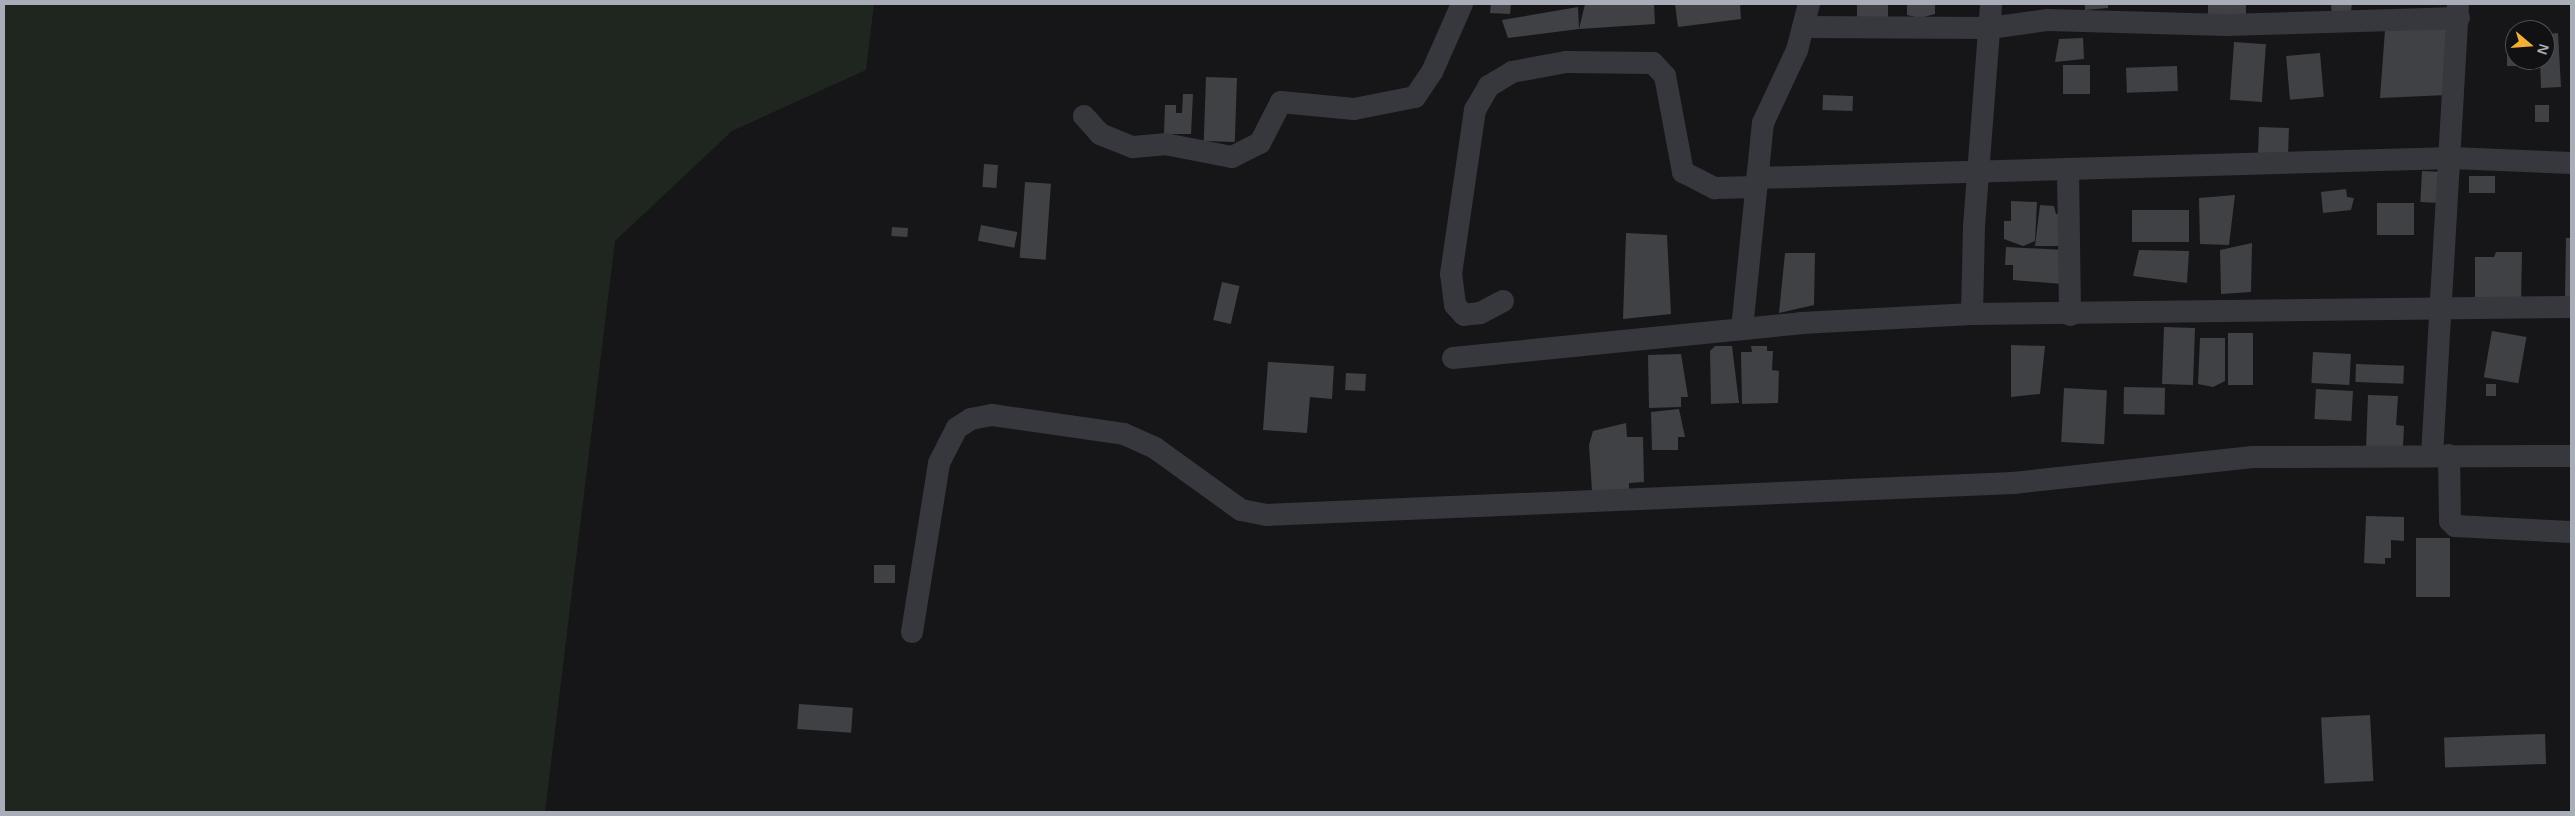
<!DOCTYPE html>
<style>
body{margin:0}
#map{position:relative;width:2575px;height:816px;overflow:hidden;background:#161618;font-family:Helvetica,sans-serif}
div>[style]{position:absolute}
.green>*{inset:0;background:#1e261f}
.building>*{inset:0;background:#404145;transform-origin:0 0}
.minor>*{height:22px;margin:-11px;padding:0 11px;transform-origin:11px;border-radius:11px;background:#37383d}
span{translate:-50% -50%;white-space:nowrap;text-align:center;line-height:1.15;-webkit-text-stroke:4px #111113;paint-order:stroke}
.frame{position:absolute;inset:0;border:5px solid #a8adb8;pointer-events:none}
.north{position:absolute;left:2505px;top:20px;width:50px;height:50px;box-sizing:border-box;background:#111113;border:1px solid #4d4f55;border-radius:50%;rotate:108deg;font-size:14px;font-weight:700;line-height:20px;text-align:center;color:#a8adb8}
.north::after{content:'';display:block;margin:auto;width:18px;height:22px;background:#f2b134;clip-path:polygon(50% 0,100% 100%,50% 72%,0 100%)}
</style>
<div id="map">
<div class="green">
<i style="clip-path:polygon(4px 4px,874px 4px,866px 70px,732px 131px,615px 241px,545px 812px,4px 812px)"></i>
</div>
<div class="building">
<i style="clip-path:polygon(1491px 4px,1511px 4px,1510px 14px,1490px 13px)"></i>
<i style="clip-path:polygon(1585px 4px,1654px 4px,1655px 24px,1579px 29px)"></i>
<i style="clip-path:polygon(1675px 4px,1740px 4px,1741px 19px,1678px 27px)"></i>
<i style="left:1857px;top:4px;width:31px;height:20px"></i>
<i style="clip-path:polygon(1907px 4px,1935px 4px,1935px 14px,1920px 18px,1907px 15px)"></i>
<i style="clip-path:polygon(2085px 4px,2108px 4px,2108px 8px,2085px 10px)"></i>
<i style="left:2208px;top:4px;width:38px;height:13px"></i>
<i style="clip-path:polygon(2331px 4px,2352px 4px,2350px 18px,2332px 16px)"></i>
<i style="clip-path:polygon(1578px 7px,1579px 29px,1508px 38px,1502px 20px)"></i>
<i style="clip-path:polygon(2449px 29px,2447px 95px,2380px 98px,2385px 30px)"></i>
<i style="clip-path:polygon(2515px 33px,2515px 60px,2533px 60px,2533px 66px,2507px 66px,2507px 34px)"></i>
<i style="clip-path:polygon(2558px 33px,2561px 87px,2541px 88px,2540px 60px,2545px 60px,2545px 34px)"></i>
<i style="clip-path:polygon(2083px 38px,2084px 59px,2055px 62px,2059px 39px)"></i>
<i style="left:2234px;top:42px;width:32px;height:58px;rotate:4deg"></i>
<i style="left:2320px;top:53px;width:44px;height:34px;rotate:85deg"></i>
<i style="left:2063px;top:65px;width:27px;height:29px"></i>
<i style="left:2177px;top:66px;width:25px;height:51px;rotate:88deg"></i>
<i style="left:1206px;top:77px;width:31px;height:64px;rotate:2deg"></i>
<i style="clip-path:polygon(1183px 94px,1193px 94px,1191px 134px,1164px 134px,1165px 105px,1176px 105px,1176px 113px,1182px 113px)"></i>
<i style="left:1823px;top:95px;width:30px;height:15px;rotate:2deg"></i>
<i style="left:2535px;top:105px;width:14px;height:17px"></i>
<i style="left:2259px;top:127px;width:30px;height:30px;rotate:2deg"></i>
<i style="left:984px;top:164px;width:14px;height:23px;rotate:4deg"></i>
<i style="left:2422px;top:171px;width:20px;height:31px;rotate:3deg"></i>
<i style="left:2495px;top:176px;width:17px;height:26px;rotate:90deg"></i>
<i style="left:1025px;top:182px;width:26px;height:76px;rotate:4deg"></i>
<i style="clip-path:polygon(2346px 189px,2347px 197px,2354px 198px,2351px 210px,2323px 213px,2321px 192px)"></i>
<i style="clip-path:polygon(2235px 195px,2229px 245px,2200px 244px,2199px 198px)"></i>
<i style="clip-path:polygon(2011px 201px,2037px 202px,2035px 241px,2023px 246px,2004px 239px,2004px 221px,2011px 221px)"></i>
<i style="left:2377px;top:203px;width:37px;height:32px"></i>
<i style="clip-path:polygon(2040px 205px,2054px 206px,2056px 214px,2067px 214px,2065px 246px,2035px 246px)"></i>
<i style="left:2132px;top:210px;width:57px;height:32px"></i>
<i style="left:981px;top:225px;width:37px;height:16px;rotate:11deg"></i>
<i style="left:892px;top:227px;width:16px;height:9px;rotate:4deg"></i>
<i style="clip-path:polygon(1626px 233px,1667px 235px,1671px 314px,1623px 319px)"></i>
<i style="clip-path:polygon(2566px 238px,2571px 238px,2571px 297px,2565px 297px)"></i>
<i style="clip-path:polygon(2252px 243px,2251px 292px,2221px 294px,2220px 250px)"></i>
<i style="clip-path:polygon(2006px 247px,2065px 250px,2062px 284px,2013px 280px,2013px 265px,2005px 265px)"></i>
<i style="clip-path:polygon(2139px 250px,2189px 251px,2187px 283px,2133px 276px)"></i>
<i style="clip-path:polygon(2496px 252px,2522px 252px,2521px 307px,2475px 300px,2475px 257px,2494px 257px)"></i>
<i style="clip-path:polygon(1785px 253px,1815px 253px,1814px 305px,1779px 313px)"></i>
<i style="left:1222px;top:282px;width:18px;height:39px;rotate:13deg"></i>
<i style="left:2164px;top:327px;width:31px;height:57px;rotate:2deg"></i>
<i style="left:2492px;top:331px;width:35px;height:47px;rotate:10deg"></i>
<i style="left:2253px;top:333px;width:52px;height:25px;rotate:90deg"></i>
<i style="clip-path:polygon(2200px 338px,2225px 338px,2225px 381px,2213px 387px,2198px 384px)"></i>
<i style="clip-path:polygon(2011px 345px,2045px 346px,2040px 394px,2011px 397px)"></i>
<i style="clip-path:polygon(1715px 346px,1732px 346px,1739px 403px,1711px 404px,1710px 351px)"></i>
<i style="clip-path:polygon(1751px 346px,1767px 346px,1767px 351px,1773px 351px,1772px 370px,1779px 371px,1778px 403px,1742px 404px,1741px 352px,1752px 352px)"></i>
<i style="left:2313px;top:352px;width:38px;height:31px;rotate:3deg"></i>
<i style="clip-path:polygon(1681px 354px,1688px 397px,1681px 397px,1681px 407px,1649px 408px,1648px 355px)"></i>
<i style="clip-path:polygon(1268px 362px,1334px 366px,1332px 399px,1310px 397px,1307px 433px,1263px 430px)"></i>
<i style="left:2356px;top:364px;width:48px;height:18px;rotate:2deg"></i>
<i style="left:1346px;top:373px;width:20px;height:17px;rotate:3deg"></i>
<i style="left:2486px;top:384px;width:10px;height:12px"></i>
<i style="left:2124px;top:387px;width:41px;height:27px;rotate:1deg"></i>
<i style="left:2064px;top:388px;width:43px;height:54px;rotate:3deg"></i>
<i style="left:2316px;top:389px;width:37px;height:30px;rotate:3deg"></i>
<i style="clip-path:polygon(2368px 395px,2398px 396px,2396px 425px,2404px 426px,2403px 446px,2366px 449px)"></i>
<i style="clip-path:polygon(1679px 409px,1685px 437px,1678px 437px,1678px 450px,1652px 450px,1651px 412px)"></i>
<i style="clip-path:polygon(1626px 423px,1627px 437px,1643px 437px,1644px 482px,1629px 483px,1629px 490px,1592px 491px,1589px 445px,1593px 431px)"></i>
<i style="clip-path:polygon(2366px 516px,2404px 517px,2404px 541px,2391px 540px,2391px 558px,2385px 558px,2385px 564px,2364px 563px)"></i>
<i style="left:2450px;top:538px;width:59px;height:34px;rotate:90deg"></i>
<i style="left:874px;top:565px;width:21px;height:18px"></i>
<i style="left:799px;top:704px;width:54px;height:25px;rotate:4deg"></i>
<i style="left:2370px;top:715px;width:66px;height:49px;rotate:87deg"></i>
<i style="left:2545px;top:734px;width:30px;height:101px;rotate:88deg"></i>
</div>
<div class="minor">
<i style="left:1804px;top:27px;width:186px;rotate:0.3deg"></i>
<i style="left:1990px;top:28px;width:59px;rotate:-7.9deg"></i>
<i style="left:2048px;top:20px;width:178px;rotate:1.6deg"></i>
<i style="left:2226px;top:25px;width:233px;rotate:-1.7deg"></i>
<i style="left:1084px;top:116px;width:24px;rotate:48deg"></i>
<i style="left:1100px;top:134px;width:35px;rotate:22deg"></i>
<i style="left:1133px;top:147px;width:32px;rotate:-5deg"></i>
<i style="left:1165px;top:144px;width:68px;rotate:11deg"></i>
<i style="left:1232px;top:157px;width:31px;rotate:-27deg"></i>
<i style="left:1260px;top:143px;width:46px;rotate:-62.9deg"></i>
<i style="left:1281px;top:102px;width:73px;rotate:5.5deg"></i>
<i style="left:1354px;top:109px;width:62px;rotate:-11.1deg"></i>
<i style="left:1415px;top:97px;width:30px;rotate:-56deg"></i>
<i style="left:1432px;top:72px;width:74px;rotate:-66.2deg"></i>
<i style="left:2068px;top:169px;width:146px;rotate:89.2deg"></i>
<i style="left:1757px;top:178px;width:695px;rotate:-1.65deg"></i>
<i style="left:2452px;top:158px;width:119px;rotate:2.4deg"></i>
<i style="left:1503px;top:301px;width:26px;rotate:152deg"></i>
<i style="left:1480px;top:313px;width:16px;rotate:173deg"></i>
<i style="left:1464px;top:315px;width:13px;rotate:-132deg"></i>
<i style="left:1455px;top:305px;width:31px;rotate:-97deg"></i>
<i style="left:1451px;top:274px;width:166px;rotate:-81.7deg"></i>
<i style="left:1475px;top:110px;width:28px;rotate:-60deg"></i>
<i style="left:1489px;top:86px;width:27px;rotate:-31deg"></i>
<i style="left:1512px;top:72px;width:55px;rotate:-10.5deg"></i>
<i style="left:1566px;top:62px;width:87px;rotate:0.7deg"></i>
<i style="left:1653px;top:63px;width:18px;rotate:47deg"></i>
<i style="left:1665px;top:76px;width:98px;rotate:79.4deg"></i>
<i style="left:1683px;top:172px;width:36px;rotate:27deg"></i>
<i style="left:1715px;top:188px;width:41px;rotate:-1.4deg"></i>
<i style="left:1972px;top:314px;width:88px;rotate:-88.7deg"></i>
<i style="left:1974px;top:226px;width:223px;rotate:-85.6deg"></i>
<i style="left:1742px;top:329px;width:207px;rotate:-84.2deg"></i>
<i style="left:1763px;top:123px;width:81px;rotate:-65deg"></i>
<i style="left:1797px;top:50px;width:48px;rotate:-75.4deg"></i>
<i style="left:1453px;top:358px;width:350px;rotate:-5.7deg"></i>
<i style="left:1801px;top:323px;width:171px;rotate:-3deg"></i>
<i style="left:1972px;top:314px;width:599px;rotate:-0.67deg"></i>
<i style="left:2449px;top:455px;width:66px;rotate:89.1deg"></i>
<i style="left:2450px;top:521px;width:7px;rotate:45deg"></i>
<i style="left:2455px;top:526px;width:116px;rotate:3deg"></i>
<i style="left:2432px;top:456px;width:452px;rotate:-86.7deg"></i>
<i style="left:912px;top:632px;width:171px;rotate:-80.9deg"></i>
<i style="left:939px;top:463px;width:39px;rotate:-63deg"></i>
<i style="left:957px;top:428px;width:17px;rotate:-33deg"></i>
<i style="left:971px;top:419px;width:21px;rotate:-11deg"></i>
<i style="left:992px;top:415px;width:133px;rotate:8.2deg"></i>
<i style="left:1124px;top:434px;width:34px;rotate:24deg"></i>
<i style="left:1155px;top:448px;width:106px;rotate:35.8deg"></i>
<i style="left:1241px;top:510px;width:25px;rotate:11deg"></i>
<i style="left:1266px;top:515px;width:748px;rotate:-2.45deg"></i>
<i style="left:2013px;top:483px;width:241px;rotate:-6.2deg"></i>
<i style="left:2253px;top:457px;width:318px;rotate:-0.2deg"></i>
</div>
<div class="frame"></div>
<div class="north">N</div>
</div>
